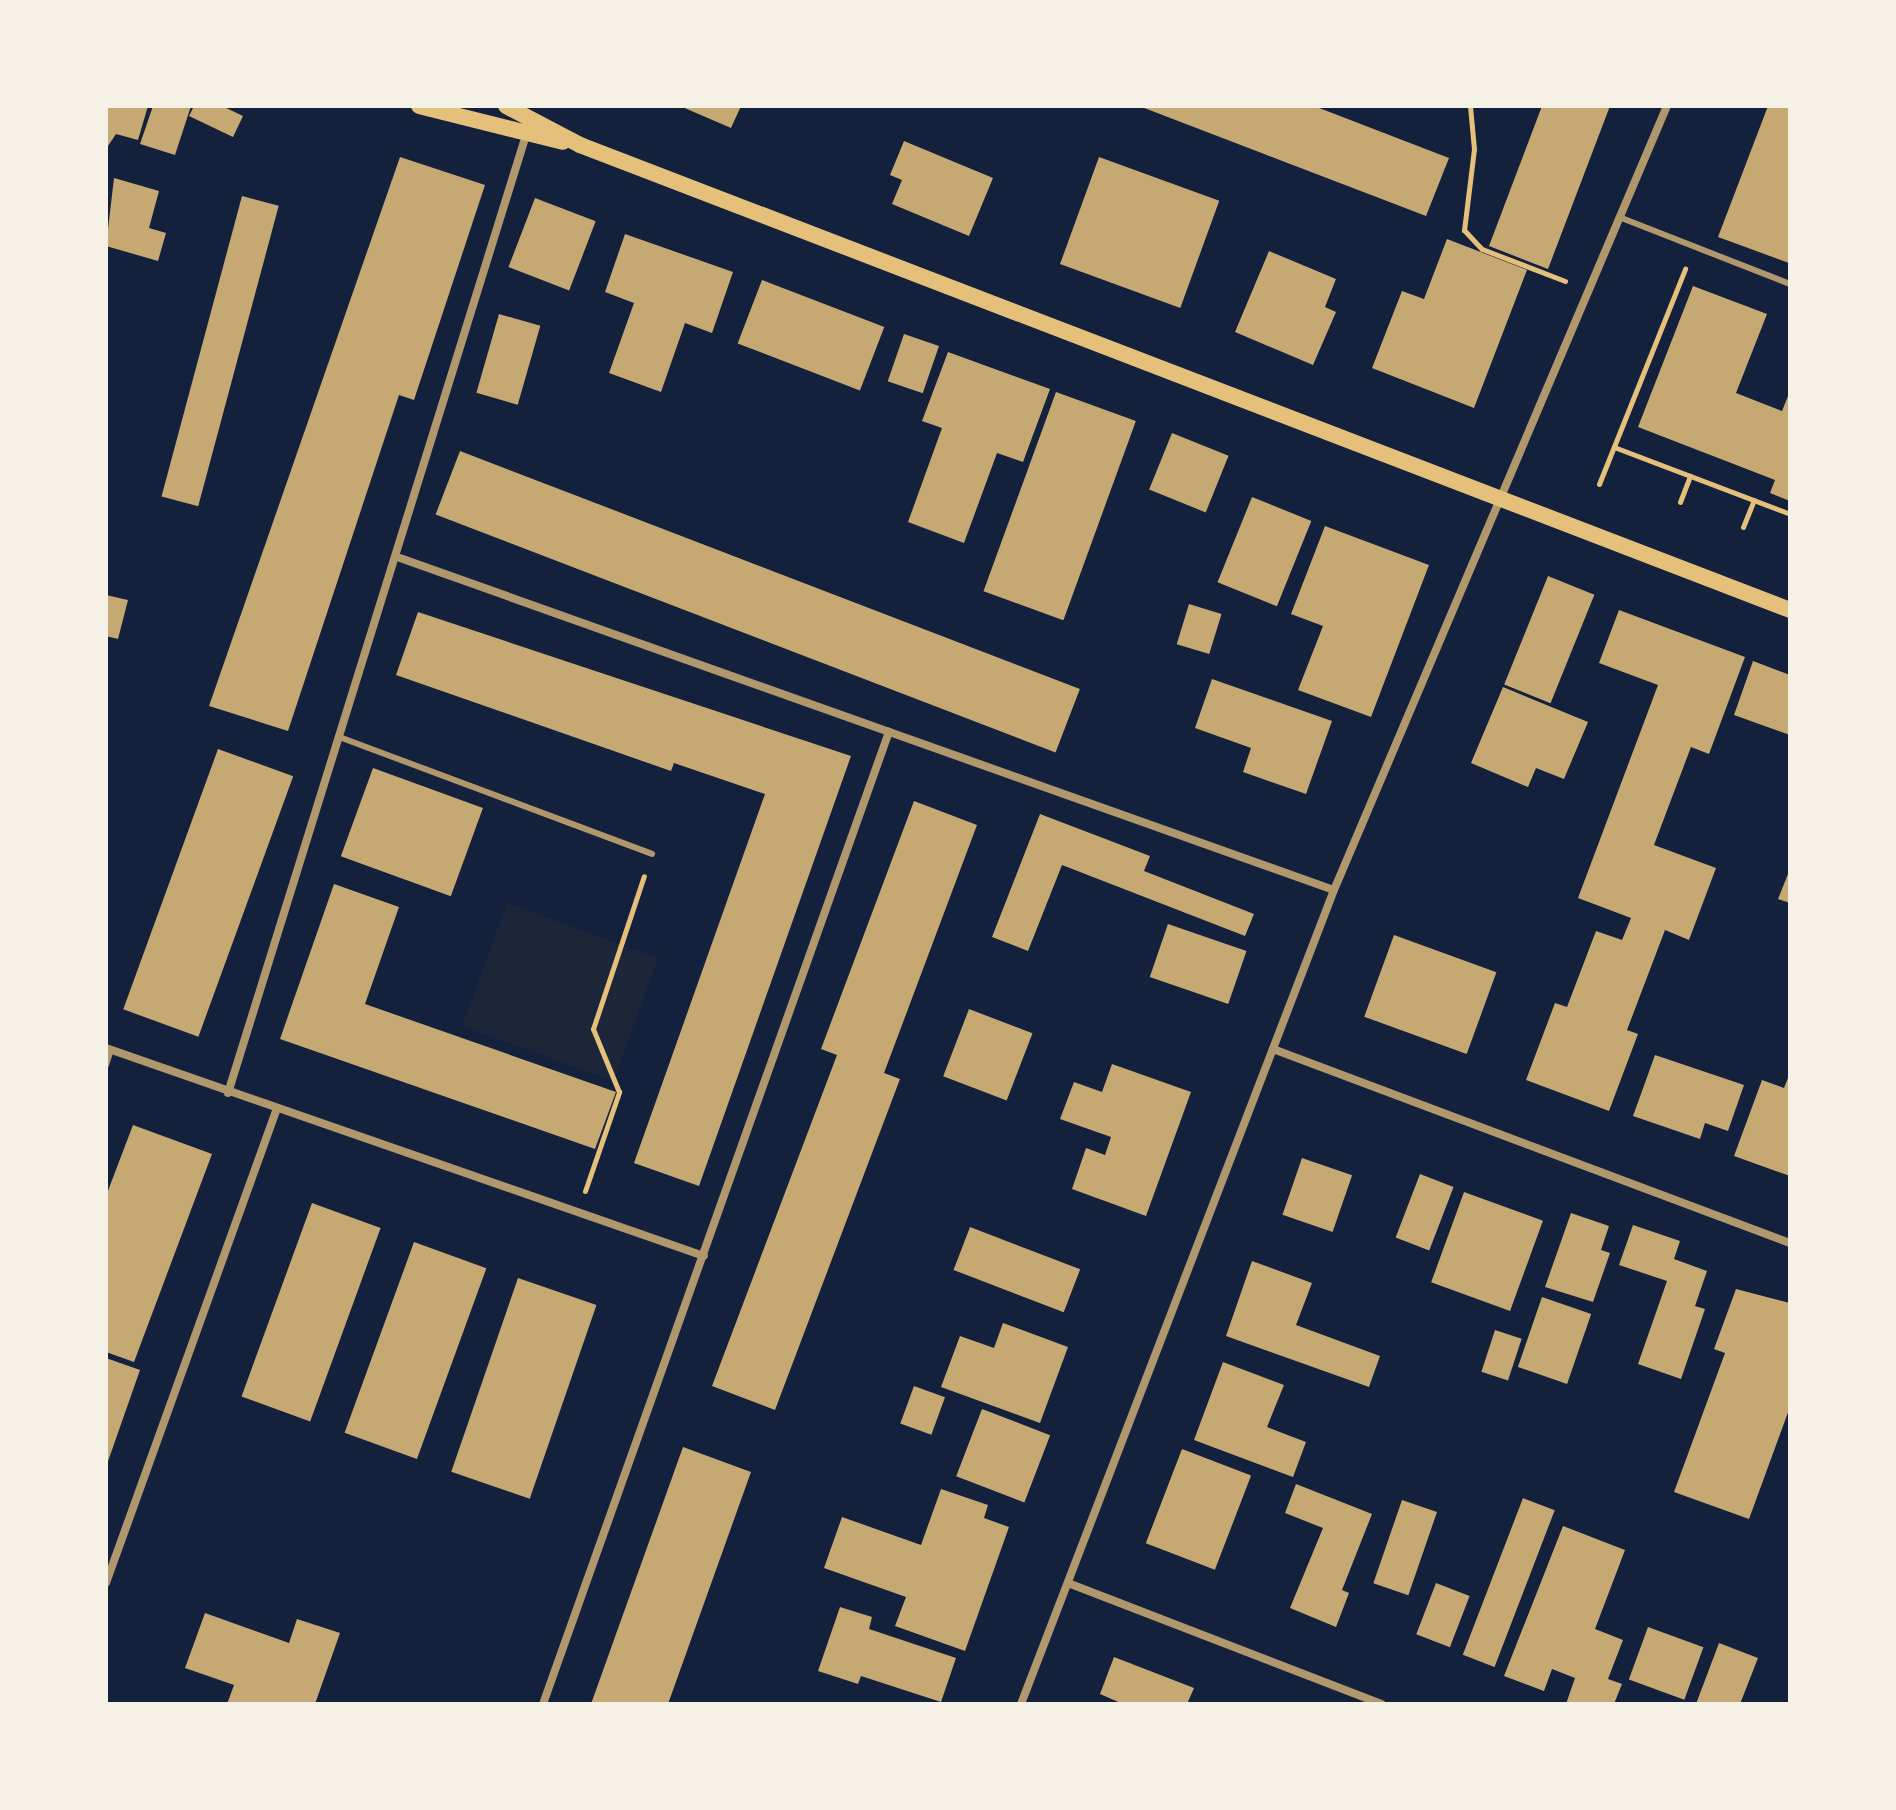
<!DOCTYPE html>
<style>
body{margin:0}
#map{position:relative;width:1896px;height:1810px;overflow:hidden;background:#14213d;font-family:"Source Sans 3",sans-serif}
div>[style]{position:absolute}
.green>*{inset:0;background:#1d2539;transform-origin:0 0}
.building>*{inset:0;background:#c6a872;transform-origin:0 0}
.path>*{height:5px;margin:-2.5px;padding:0 2.5px;transform-origin:2.5px;border-radius:2.5px;background:#e5c07b}
.service>*{height:6px;margin:-3px;padding:0 3px;transform-origin:3px;border-radius:3px;background:#b1986c}
.minor>*{height:8px;margin:-4px;padding:0 4px;transform-origin:4px;border-radius:4px;background:#b1986c}
.secondary>*{height:16px;margin:-8px;padding:0 8px;transform-origin:8px;border-radius:8px;background:#e5c07b}
span{translate:-50% -50%;white-space:nowrap;text-align:center;line-height:1.15;-webkit-text-stroke:6px #f6f1e7;paint-order:stroke}
.frame{position:absolute;inset:0;border:108px solid #f6f1e7;pointer-events:none}
</style>
<div id="map">
<div class="green">
<i style="left:507px;top:903px;width:161px;height:131px;rotate:20deg"></i>
</div>
<div class="building">
<i style="clip-path:polygon(106px 106px,148px 106px,138px 140px,116px 134px,106px 149px)"></i>
<i style="clip-path:polygon(153px 106px,191px 106px,175px 155px,140px 144px)"></i>
<i style="clip-path:polygon(194px 106px,222px 106px,243px 116px,233px 137px,189px 116px)"></i>
<i style="clip-path:polygon(680px 106px,741px 106px,731px 128px)"></i>
<i style="clip-path:polygon(1139px 106px,1314px 106px,1449px 158px,1426px 216px)"></i>
<i style="clip-path:polygon(1542px 106px,1610px 106px,1548px 269px,1489px 246px)"></i>
<i style="clip-path:polygon(1768px 106px,1790px 106px,1789px 263px,1718px 237px)"></i>
<i style="clip-path:polygon(904px 141px,993px 178px,969px 236px,892px 204px,902px 180px,890px 175px)"></i>
<i style="clip-path:polygon(400px 157px,485px 185px,414px 400px,399px 395px,288px 731px,209px 706px)"></i>
<i style="left:1099px;top:157px;width:128px;height:114px;rotate:20deg"></i>
<i style="clip-path:polygon(114px 178px,159px 191px,149px 228px,166px 233px,158px 261px,106px 246px)"></i>
<i style="left:242px;top:196px;width:38px;height:311px;rotate:15deg"></i>
<i style="left:535px;top:198px;width:65px;height:74px;rotate:21deg"></i>
<i style="clip-path:polygon(625px 234px,733px 272px,712px 333px,685px 323px,661px 392px,609px 373px,634px 303px,605px 292px)"></i>
<i style="clip-path:polygon(1447px 239px,1527px 270px,1474px 408px,1372px 368px,1402px 291px,1424px 299px)"></i>
<i style="clip-path:polygon(1269px 251px,1336px 279px,1325px 307px,1336px 312px,1313px 365px,1235px 332px)"></i>
<i style="left:762px;top:280px;width:131px;height:68px;rotate:21deg"></i>
<i style="clip-path:polygon(1693px 286px,1767px 314px,1736px 393px,1782px 411px,1790px 391px,1790px 501px,1770px 493px,1775px 480px,1638px 427px)"></i>
<i style="left:499px;top:314px;width:43px;height:82px;rotate:16deg"></i>
<i style="left:904px;top:334px;width:37px;height:50px;rotate:19deg"></i>
<i style="clip-path:polygon(948px 352px,1050px 389px,1023px 462px,997px 453px,964px 543px,908px 522px,942px 428px,922px 421px)"></i>
<i style="left:1056px;top:392px;width:85px;height:212px;rotate:20deg"></i>
<i style="left:1172px;top:433px;width:61px;height:61px;rotate:22deg"></i>
<i style="left:460px;top:451px;width:664px;height:68px;rotate:21deg"></i>
<i style="left:1252px;top:497px;width:64px;height:92px;rotate:22deg"></i>
<i style="clip-path:polygon(1325px 526px,1429px 565px,1371px 717px,1298px 690px,1323px 626px,1291px 614px)"></i>
<i style="left:1548px;top:576px;width:50px;height:117px;rotate:22deg"></i>
<i style="clip-path:polygon(106px 595px,128px 600px,118px 639px,106px 636px)"></i>
<i style="left:1189px;top:604px;width:34px;height:42px;rotate:17deg"></i>
<i style="clip-path:polygon(1619px 610px,1745px 657px,1709px 754px,1691px 747px,1654px 845px,1716px 868px,1689px 940px,1665px 930px,1627px 1030px,1638px 1034px,1609px 1111px,1526px 1080px,1555px 1003px,1567px 1007px,1596px 931px,1622px 940px,1631px 918px,1578px 898px,1658px 685px,1599px 663px)"></i>
<i style="clip-path:polygon(418px 612px,851px 756px,699px 1186px,634px 1163px,765px 794px,674px 763px,671px 771px,396px 675px)"></i>
<i style="clip-path:polygon(1753px 661px,1790px 675px,1790px 735px,1734px 715px)"></i>
<i style="clip-path:polygon(1212px 679px,1332px 721px,1306px 794px,1243px 772px,1251px 748px,1195px 728px)"></i>
<i style="clip-path:polygon(1503px 687px,1588px 722px,1564px 779px,1536px 768px,1528px 787px,1471px 763px)"></i>
<i style="left:218px;top:749px;width:80px;height:277px;rotate:20deg"></i>
<i style="left:373px;top:768px;width:117px;height:94px;rotate:20deg"></i>
<i style="clip-path:polygon(914px 801px,977px 825px,884px 1073px,900px 1079px,775px 1410px,712px 1386px,837px 1055px,821px 1049px)"></i>
<i style="clip-path:polygon(1040px 814px,1150px 856px,1144px 871px,1254px 914px,1245px 936px,1062px 865px,1028px 951px,992px 937px)"></i>
<i style="clip-path:polygon(1790px 869px,1790px 903px,1778px 899px)"></i>
<i style="clip-path:polygon(334px 884px,399px 907px,365px 1004px,616px 1092px,595px 1149px,280px 1039px)"></i>
<i style="left:1168px;top:924px;width:83px;height:56px;rotate:19deg"></i>
<i style="left:1394px;top:935px;width:109px;height:87px;rotate:20deg"></i>
<i style="left:969px;top:1009px;width:68px;height:72px;rotate:21deg"></i>
<i style="clip-path:polygon(1655px 1055px,1744px 1085px,1728px 1131px,1705px 1123px,1700px 1139px,1633px 1116px)"></i>
<i style="clip-path:polygon(1112px 1064px,1191px 1092px,1146px 1216px,1072px 1189px,1086px 1148px,1105px 1155px,1111px 1137px,1060px 1119px,1074px 1082px,1102px 1092px)"></i>
<i style="clip-path:polygon(1790px 1073px,1790px 1176px,1734px 1156px,1762px 1080px,1784px 1088px)"></i>
<i style="clip-path:polygon(133px 1125px,212px 1154px,134px 1362px,106px 1352px,106px 1196px)"></i>
<i style="left:1302px;top:1158px;width:53px;height:60px;rotate:19deg"></i>
<i style="left:1420px;top:1174px;width:36px;height:68px;rotate:21deg"></i>
<i style="left:1464px;top:1192px;width:84px;height:96px;rotate:20deg"></i>
<i style="left:312px;top:1203px;width:73px;height:206px;rotate:20deg"></i>
<i style="clip-path:polygon(1571px 1213px,1609px 1226px,1601px 1250px,1610px 1253px,1593px 1302px,1545px 1287px)"></i>
<i style="clip-path:polygon(1633px 1225px,1680px 1241px,1674px 1259px,1707px 1271px,1695px 1306px,1705px 1309px,1681px 1379px,1638px 1364px,1667px 1281px,1619px 1265px)"></i>
<i style="left:970px;top:1227px;width:118px;height:46px;rotate:21deg"></i>
<i style="left:414px;top:1242px;width:77px;height:203px;rotate:20deg"></i>
<i style="clip-path:polygon(1252px 1261px,1312px 1283px,1296px 1325px,1380px 1356px,1369px 1387px,1226px 1336px)"></i>
<i style="left:518px;top:1278px;width:83px;height:205px;rotate:19deg"></i>
<i style="clip-path:polygon(1736px 1289px,1790px 1303px,1790px 1407px,1749px 1519px,1674px 1492px,1725px 1353px,1714px 1349px)"></i>
<i style="left:1542px;top:1297px;width:52px;height:74px;rotate:19deg"></i>
<i style="clip-path:polygon(1003px 1323px,1068px 1347px,1040px 1423px,941px 1387px,960px 1336px,994px 1348px)"></i>
<i style="left:1495px;top:1330px;width:28px;height:44px;rotate:18deg"></i>
<i style="clip-path:polygon(106px 1358px,140px 1370px,106px 1467px)"></i>
<i style="clip-path:polygon(1223px 1362px,1284px 1385px,1267px 1427px,1306px 1442px,1293px 1477px,1194px 1440px)"></i>
<i style="left:914px;top:1386px;width:33px;height:40px;rotate:20deg"></i>
<i style="left:982px;top:1409px;width:73px;height:72px;rotate:21deg"></i>
<i style="clip-path:polygon(683px 1447px,751px 1472px,702px 1609px,668px 1704px,591px 1704px)"></i>
<i style="left:1182px;top:1449px;width:74px;height:101px;rotate:21deg"></i>
<i style="clip-path:polygon(1296px 1484px,1372px 1514px,1342px 1590px,1349px 1593px,1336px 1627px,1290px 1608px,1323px 1528px,1285px 1513px)"></i>
<i style="clip-path:polygon(941px 1489px,988px 1505px,984px 1518px,1009px 1527px,965px 1651px,895px 1626px,906px 1597px,824px 1568px,842px 1517px,921px 1545px)"></i>
<i style="left:1523px;top:1498px;width:34px;height:168px;rotate:21deg"></i>
<i style="left:1402px;top:1500px;width:37px;height:88px;rotate:19deg"></i>
<i style="clip-path:polygon(1563px 1526px,1625px 1550px,1595px 1629px,1623px 1640px,1608px 1679px,1622px 1684px,1614px 1704px,1566px 1704px,1575px 1678px,1552px 1669px,1544px 1691px,1504px 1676px)"></i>
<i style="left:1436px;top:1583px;width:36px;height:55px;rotate:21deg"></i>
<i style="clip-path:polygon(840px 1607px,872px 1617px,869px 1629px,956px 1658px,941px 1702px,861px 1676px,858px 1684px,818px 1671px)"></i>
<i style="clip-path:polygon(205px 1613px,289px 1643px,297px 1619px,340px 1633px,315px 1704px,227px 1704px,234px 1685px,185px 1668px)"></i>
<i style="left:1648px;top:1627px;width:59px;height:56px;rotate:20deg"></i>
<i style="clip-path:polygon(1719px 1643px,1758px 1658px,1740px 1704px,1696px 1704px)"></i>
<i style="clip-path:polygon(1114px 1657px,1194px 1688px,1187px 1704px,1123px 1704px,1100px 1694px)"></i>
</div>
<div class="path">
<i style="left:1470px;top:106px;width:43px;rotate:84.7deg"></i>
<i style="left:1474px;top:149px;width:82px;rotate:97deg"></i>
<i style="left:1464px;top:230px;width:26px;rotate:47deg"></i>
<i style="left:1482px;top:249px;width:89px;rotate:21.1deg"></i>
<i style="left:1614px;top:447px;width:188px;rotate:20.8deg"></i>
<i style="left:1599px;top:484px;width:232px;rotate:-68.2deg"></i>
<i style="left:1680px;top:502px;width:28px;rotate:-69deg"></i>
<i style="left:1743px;top:527px;width:29px;rotate:-68deg"></i>
<i style="left:585px;top:1191px;width:105px;rotate:-71deg"></i>
<i style="left:619px;top:1092px;width:68px;rotate:-112.4deg"></i>
<i style="left:593px;top:1029px;width:161px;rotate:-71.6deg"></i>
<i style="left:133px;top:1704px;width:13px"></i>
</div>
<div class="service">
<i style="left:1619px;top:217px;width:184px;rotate:21.4deg"></i>
<i style="left:342px;top:738px;width:331px;rotate:20.5deg"></i>
<i style="left:106px;top:1065px;width:16px;rotate:-72deg"></i>
</div>
<div class="minor">
<i style="left:400px;top:558px;width:991px;rotate:19.57deg"></i>
<i style="left:106px;top:1048px;width:633px;rotate:19.18deg"></i>
<i style="left:1273px;top:1049px;width:552px;rotate:20.57deg"></i>
<i style="left:228px;top:1093px;width:1003px;rotate:-72.72deg"></i>
<i style="left:106px;top:1583px;width:502px;rotate:-70.19deg"></i>
<i style="left:1068px;top:1583px;width:336px;rotate:21.1deg"></i>
<i style="left:543px;top:1704px;width:1032px;rotate:-70.41deg"></i>
<i style="left:1021px;top:1704px;width:872px;rotate:-68.97deg"></i>
<i style="left:1334px;top:890px;width:852px;rotate:-66.99deg"></i>
</div>
<div class="secondary">
<i style="left:419px;top:106px;width:148px;rotate:14deg"></i>
<i style="left:506px;top:106px;width:84px;rotate:27.8deg"></i>
<i style="left:580px;top:145px;width:1296px;rotate:21.02deg"></i>
</div>
<div class="frame"></div>
</div>
